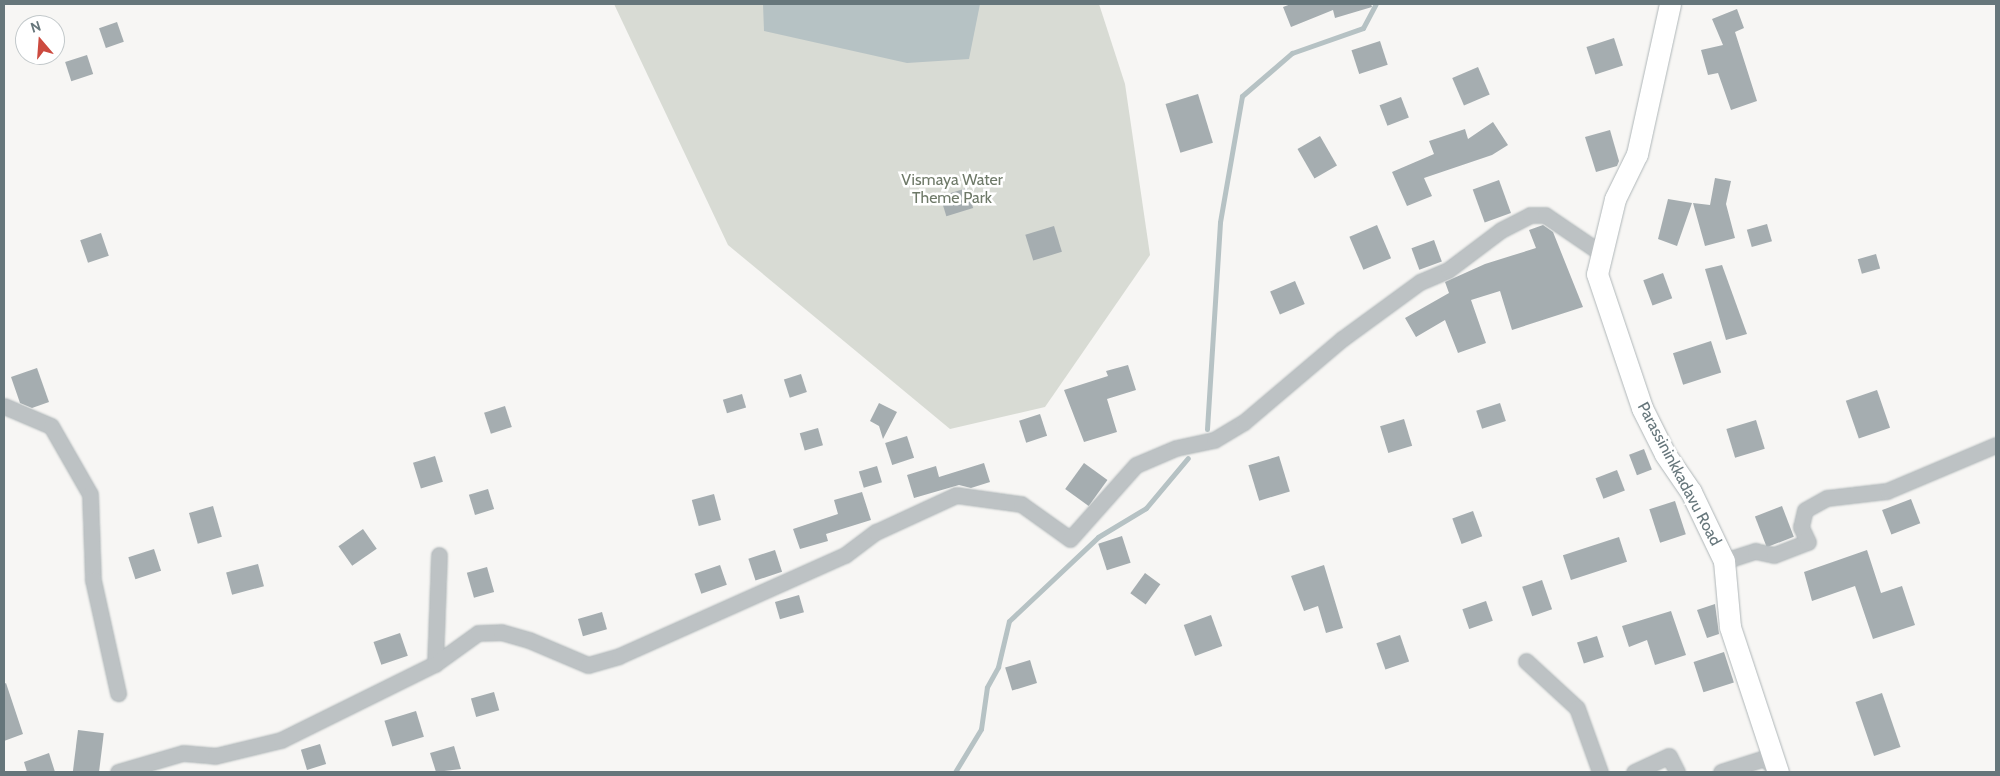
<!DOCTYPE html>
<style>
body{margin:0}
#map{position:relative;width:2000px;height:776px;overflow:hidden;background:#f7f6f4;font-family:Cabin,sans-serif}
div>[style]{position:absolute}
.green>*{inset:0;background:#d8dbd4}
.water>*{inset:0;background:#b6c2c4}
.stream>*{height:5px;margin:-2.5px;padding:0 2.5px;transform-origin:2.5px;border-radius:2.5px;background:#b6c2c4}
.building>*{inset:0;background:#a5adb0;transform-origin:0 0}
.roads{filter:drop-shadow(0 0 1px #afb6b8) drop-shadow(0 0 1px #afb6b8)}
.street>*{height:15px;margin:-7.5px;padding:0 7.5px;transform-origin:7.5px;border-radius:7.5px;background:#bdc2c4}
.secondary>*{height:21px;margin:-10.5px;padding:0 10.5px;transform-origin:10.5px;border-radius:10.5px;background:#fff}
span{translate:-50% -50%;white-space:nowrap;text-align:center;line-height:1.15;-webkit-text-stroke:5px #fff;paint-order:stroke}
.park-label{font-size:16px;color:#6e7968}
.street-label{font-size:16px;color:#66767b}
.frame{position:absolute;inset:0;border:5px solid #66767b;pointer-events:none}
.north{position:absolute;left:15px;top:15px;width:50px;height:50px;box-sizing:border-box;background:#fff;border:1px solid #c2c8ca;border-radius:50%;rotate:342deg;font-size:14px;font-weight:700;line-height:20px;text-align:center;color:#66767b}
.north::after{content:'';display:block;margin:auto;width:18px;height:22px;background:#cc4a3f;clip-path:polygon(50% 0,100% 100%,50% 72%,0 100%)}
</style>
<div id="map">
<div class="green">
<i style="clip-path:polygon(614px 4px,1099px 4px,1125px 84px,1150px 255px,1045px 407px,950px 429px,728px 245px)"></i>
</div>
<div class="water">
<i style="clip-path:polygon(763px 4px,980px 4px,969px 59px,907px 63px,764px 31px)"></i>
</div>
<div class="stream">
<i style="left:1207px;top:429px;width:207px;rotate:-86.4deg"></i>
<i style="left:1220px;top:222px;width:128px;rotate:-80.1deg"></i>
<i style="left:1242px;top:96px;width:66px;rotate:-40.7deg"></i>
<i style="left:1292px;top:53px;width:75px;rotate:-19.4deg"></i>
<i style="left:1363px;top:28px;width:27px;rotate:-62deg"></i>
<i style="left:955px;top:772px;width:50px;rotate:-58.8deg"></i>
<i style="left:981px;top:729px;width:42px;rotate:-81.9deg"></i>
<i style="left:987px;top:687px;width:23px;rotate:-61deg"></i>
<i style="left:998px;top:667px;width:47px;rotate:-76.6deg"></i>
<i style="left:1009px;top:621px;width:122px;rotate:-43.3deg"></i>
<i style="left:1098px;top:537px;width:56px;rotate:-31.1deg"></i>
<i style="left:1146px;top:508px;width:65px;rotate:-50deg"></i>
</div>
<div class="building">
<i style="clip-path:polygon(1291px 4px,1371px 4px,1372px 7px,1335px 18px,1333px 10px,1291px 27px,1283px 7px)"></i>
<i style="clip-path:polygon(1737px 9px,1744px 28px,1735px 32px,1757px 101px,1731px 110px,1718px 73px,1708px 75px,1701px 50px,1723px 45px,1712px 19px)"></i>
<i style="left:117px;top:22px;width:21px;height:19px;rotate:71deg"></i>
<i style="left:1614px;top:38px;width:29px;height:29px;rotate:72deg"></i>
<i style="left:1380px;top:41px;width:25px;height:30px;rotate:72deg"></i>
<i style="left:87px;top:55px;width:20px;height:23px;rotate:72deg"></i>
<i style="left:1478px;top:67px;width:30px;height:28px;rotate:67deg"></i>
<i style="left:1198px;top:94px;width:51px;height:34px;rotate:73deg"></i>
<i style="left:1401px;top:97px;width:22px;height:23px;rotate:69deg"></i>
<i style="clip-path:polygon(1493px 122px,1508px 145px,1492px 155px,1424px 178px,1432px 196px,1407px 206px,1392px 172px,1434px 154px,1429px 141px,1465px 129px,1468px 139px)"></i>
<i style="clip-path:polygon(1610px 130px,1619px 161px,1617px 166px,1596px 172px,1585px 137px)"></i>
<i style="left:1320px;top:136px;width:34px;height:26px;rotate:60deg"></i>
<i style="clip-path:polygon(1715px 178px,1731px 181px,1726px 204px,1735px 238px,1705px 246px,1693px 203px,1710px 205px)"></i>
<i style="left:1499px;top:180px;width:35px;height:28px;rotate:70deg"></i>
<i style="left:967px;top:188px;width:21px;height:28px;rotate:73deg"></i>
<i style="clip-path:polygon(1668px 199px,1692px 203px,1677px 246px,1658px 239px)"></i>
<i style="left:1767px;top:224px;width:18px;height:21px;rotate:74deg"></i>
<i style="left:1377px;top:225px;width:36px;height:30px;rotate:67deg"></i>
<i style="clip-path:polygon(1543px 225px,1553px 232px,1583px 307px,1512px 330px,1500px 291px,1471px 300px,1486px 343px,1458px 353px,1445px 320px,1416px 337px,1405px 318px,1449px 293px,1445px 282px,1485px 264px,1536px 248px,1529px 230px)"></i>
<i style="left:1054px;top:226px;width:27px;height:30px;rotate:73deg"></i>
<i style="left:101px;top:233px;width:24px;height:22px;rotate:71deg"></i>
<i style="left:1434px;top:240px;width:23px;height:24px;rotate:70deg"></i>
<i style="left:1876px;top:254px;width:15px;height:19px;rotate:74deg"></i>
<i style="clip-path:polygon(1722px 265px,1747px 334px,1726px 340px,1705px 269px)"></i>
<i style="left:1663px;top:273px;width:27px;height:21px;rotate:70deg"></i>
<i style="left:1295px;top:281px;width:25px;height:27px;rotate:67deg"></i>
<i style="left:1711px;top:341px;width:33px;height:40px;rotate:72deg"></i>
<i style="clip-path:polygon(1128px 365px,1136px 390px,1107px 399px,1117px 432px,1084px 442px,1064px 390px,1108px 376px,1106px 371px)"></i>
<i style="clip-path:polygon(37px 368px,49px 402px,32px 408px,20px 403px,11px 377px)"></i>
<i style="left:801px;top:374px;width:19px;height:18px;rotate:72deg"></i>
<i style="left:1877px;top:390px;width:40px;height:33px;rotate:71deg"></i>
<i style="left:742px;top:394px;width:14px;height:20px;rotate:73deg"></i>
<i style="clip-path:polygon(879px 403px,897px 412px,883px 439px,879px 426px,870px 421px)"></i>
<i style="left:1500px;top:403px;width:19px;height:25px;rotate:72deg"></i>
<i style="left:505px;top:406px;width:22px;height:22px;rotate:72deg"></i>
<i style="left:1040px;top:414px;width:23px;height:22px;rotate:72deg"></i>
<i style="left:1404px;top:419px;width:28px;height:25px;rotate:73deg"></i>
<i style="left:1756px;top:420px;width:30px;height:31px;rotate:73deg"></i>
<i style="left:818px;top:428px;width:18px;height:19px;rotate:74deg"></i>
<i style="left:907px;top:436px;width:23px;height:23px;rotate:72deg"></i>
<i style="left:1644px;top:449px;width:22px;height:16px;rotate:69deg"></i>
<i style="left:435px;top:456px;width:27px;height:23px;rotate:73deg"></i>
<i style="left:1279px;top:456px;width:37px;height:32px;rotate:73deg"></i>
<i style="clip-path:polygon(984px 463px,990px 482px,971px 488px,959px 485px,914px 498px,907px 475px,936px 466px,939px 477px)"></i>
<i style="left:1084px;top:463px;width:29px;height:32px;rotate:36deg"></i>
<i style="left:877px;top:466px;width:17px;height:19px;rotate:73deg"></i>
<i style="left:1617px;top:470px;width:22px;height:23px;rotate:69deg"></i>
<i style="left:488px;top:489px;width:21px;height:20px;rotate:73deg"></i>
<i style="clip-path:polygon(862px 492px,871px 520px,826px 534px,828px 541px,800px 549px,793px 529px,838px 514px,834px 500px)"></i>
<i style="left:714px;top:494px;width:27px;height:23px;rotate:75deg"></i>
<i style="left:1911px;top:499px;width:26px;height:31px;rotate:69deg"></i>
<i style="left:1675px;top:501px;width:35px;height:27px;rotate:72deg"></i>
<i style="left:213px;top:506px;width:32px;height:25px;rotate:74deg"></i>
<i style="left:1782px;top:506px;width:33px;height:29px;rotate:69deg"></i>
<i style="left:1473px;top:511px;width:27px;height:22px;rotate:70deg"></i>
<i style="left:363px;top:529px;width:24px;height:30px;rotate:55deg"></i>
<i style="left:1122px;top:536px;width:28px;height:25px;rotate:72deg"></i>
<i style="left:1619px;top:537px;width:26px;height:59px;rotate:72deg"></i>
<i style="left:154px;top:549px;width:23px;height:27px;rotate:72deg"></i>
<i style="left:775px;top:550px;width:23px;height:28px;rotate:72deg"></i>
<i style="clip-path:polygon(1867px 550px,1881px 593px,1902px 586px,1915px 625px,1873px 639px,1855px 586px,1812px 601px,1804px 572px)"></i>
<i style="left:258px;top:564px;width:23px;height:33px;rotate:75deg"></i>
<i style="left:720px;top:565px;width:21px;height:27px;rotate:71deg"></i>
<i style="clip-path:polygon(1324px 565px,1343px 628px,1326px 633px,1318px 606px,1304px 611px,1291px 576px)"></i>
<i style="left:487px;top:567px;width:26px;height:21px;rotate:74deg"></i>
<i style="left:1145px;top:573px;width:19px;height:25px;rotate:36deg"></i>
<i style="left:1542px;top:580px;width:31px;height:21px;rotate:71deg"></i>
<i style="left:799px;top:595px;width:18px;height:25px;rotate:74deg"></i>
<i style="left:1486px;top:601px;width:21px;height:25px;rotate:71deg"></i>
<i style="clip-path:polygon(1715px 604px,1719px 634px,1707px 638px,1697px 610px)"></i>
<i style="clip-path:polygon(1671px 611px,1686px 655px,1655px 665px,1647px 640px,1629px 647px,1622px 626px)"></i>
<i style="left:602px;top:612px;width:18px;height:25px;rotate:74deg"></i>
<i style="left:1211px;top:615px;width:33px;height:29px;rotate:70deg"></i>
<i style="left:400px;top:633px;width:24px;height:28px;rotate:71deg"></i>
<i style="left:1400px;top:635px;width:28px;height:25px;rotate:71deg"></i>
<i style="left:1597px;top:636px;width:22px;height:21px;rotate:72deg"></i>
<i style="left:1724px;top:652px;width:32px;height:32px;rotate:72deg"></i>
<i style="left:1030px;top:660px;width:24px;height:26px;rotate:73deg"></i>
<i style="clip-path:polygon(6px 683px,23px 734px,4px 741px,4px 684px)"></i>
<i style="left:494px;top:692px;width:19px;height:24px;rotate:74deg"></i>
<i style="left:1882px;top:693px;width:57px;height:28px;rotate:71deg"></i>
<i style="left:416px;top:711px;width:27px;height:33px;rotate:73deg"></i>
<i style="left:78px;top:730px;width:26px;height:42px;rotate:7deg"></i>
<i style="left:320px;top:744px;width:21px;height:20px;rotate:73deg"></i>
<i style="clip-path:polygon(454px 746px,461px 769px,436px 772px,430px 753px)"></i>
<i style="clip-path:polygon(49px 753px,55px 772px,27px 772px,24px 762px)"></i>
</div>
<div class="roads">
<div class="street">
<i style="left:4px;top:406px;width:51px;rotate:23.1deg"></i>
<i style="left:51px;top:426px;width:78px;rotate:60.2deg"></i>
<i style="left:90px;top:494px;width:86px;rotate:88deg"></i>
<i style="left:93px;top:580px;width:116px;rotate:77.5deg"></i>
<i style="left:1724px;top:561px;width:33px;rotate:-18deg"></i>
<i style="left:1755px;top:551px;width:19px;rotate:12deg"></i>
<i style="left:1774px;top:555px;width:36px;rotate:-21deg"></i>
<i style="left:1808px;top:542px;width:17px;rotate:-115deg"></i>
<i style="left:1801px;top:527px;width:17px;rotate:-77deg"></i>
<i style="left:1805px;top:510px;width:25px;rotate:-29deg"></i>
<i style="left:1827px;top:498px;width:60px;rotate:-6.7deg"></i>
<i style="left:1887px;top:491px;width:118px;rotate:-22.9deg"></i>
<i style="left:1526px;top:661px;width:69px;rotate:42.7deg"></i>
<i style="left:1577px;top:708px;width:68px;rotate:70.2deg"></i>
<i style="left:435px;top:664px;width:109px;rotate:-87.9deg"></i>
<i style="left:118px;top:772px;width:68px;rotate:-16.3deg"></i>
<i style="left:183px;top:753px;width:32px;rotate:5deg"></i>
<i style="left:215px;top:756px;width:68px;rotate:-13.6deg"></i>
<i style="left:281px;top:740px;width:172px;rotate:-26.3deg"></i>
<i style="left:435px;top:664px;width:53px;rotate:-35.8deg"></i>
<i style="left:478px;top:633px;width:23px;rotate:-2deg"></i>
<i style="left:501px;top:632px;width:29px;rotate:16deg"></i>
<i style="left:529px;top:640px;width:64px;rotate:23deg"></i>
<i style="left:588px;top:665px;width:32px;rotate:-16deg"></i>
<i style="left:619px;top:656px;width:248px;rotate:-24.1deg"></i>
<i style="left:845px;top:555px;width:39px;rotate:-37deg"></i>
<i style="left:876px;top:532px;width:88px;rotate:-24.8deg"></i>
<i style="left:956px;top:495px;width:66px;rotate:7.9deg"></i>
<i style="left:1021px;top:504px;width:60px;rotate:35.5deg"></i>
<i style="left:1070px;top:539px;width:99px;rotate:-48.3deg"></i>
<i style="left:1136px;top:465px;width:43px;rotate:-23deg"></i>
<i style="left:1176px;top:448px;width:39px;rotate:-12deg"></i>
<i style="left:1214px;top:440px;width:35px;rotate:-31deg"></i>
<i style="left:1244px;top:422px;width:128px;rotate:-40.3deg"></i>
<i style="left:1342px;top:339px;width:97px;rotate:-36.2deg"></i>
<i style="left:1420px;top:282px;width:30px;rotate:-23deg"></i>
<i style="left:1448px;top:270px;width:66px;rotate:-37deg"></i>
<i style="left:1501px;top:230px;width:33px;rotate:-27deg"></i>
<i style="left:1530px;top:215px;width:15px"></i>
<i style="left:1545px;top:215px;width:68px;rotate:34.2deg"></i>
<i style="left:1634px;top:772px;width:38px;rotate:-25deg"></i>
<i style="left:1669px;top:756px;width:18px;rotate:63deg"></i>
<i style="left:1721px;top:772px;width:46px;rotate:-17.7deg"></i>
<i style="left:1765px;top:758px;width:17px;rotate:50deg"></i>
</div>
<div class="secondary">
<i style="left:1670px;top:4px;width:154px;rotate:102.4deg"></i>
<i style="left:1637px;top:154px;width:50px;rotate:116.1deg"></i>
<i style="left:1615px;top:199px;width:77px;rotate:103.5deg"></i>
<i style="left:1597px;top:274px;width:141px;rotate:71.4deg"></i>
<i style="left:1642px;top:408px;width:51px;rotate:63.4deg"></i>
<i style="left:1665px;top:454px;width:46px;rotate:55.6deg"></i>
<i style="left:1691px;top:492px;width:76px;rotate:64.4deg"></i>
<i style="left:1724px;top:561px;width:66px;rotate:84.8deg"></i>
<i style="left:1730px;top:627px;width:153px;rotate:71.7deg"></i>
</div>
</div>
<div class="park-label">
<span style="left:952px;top:189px">Vismaya Water<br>Theme Park</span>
</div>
<div class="street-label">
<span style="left:1679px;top:474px;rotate:62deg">Parassininkkadavu Road</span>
</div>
<div class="frame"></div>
<div class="north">N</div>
</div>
